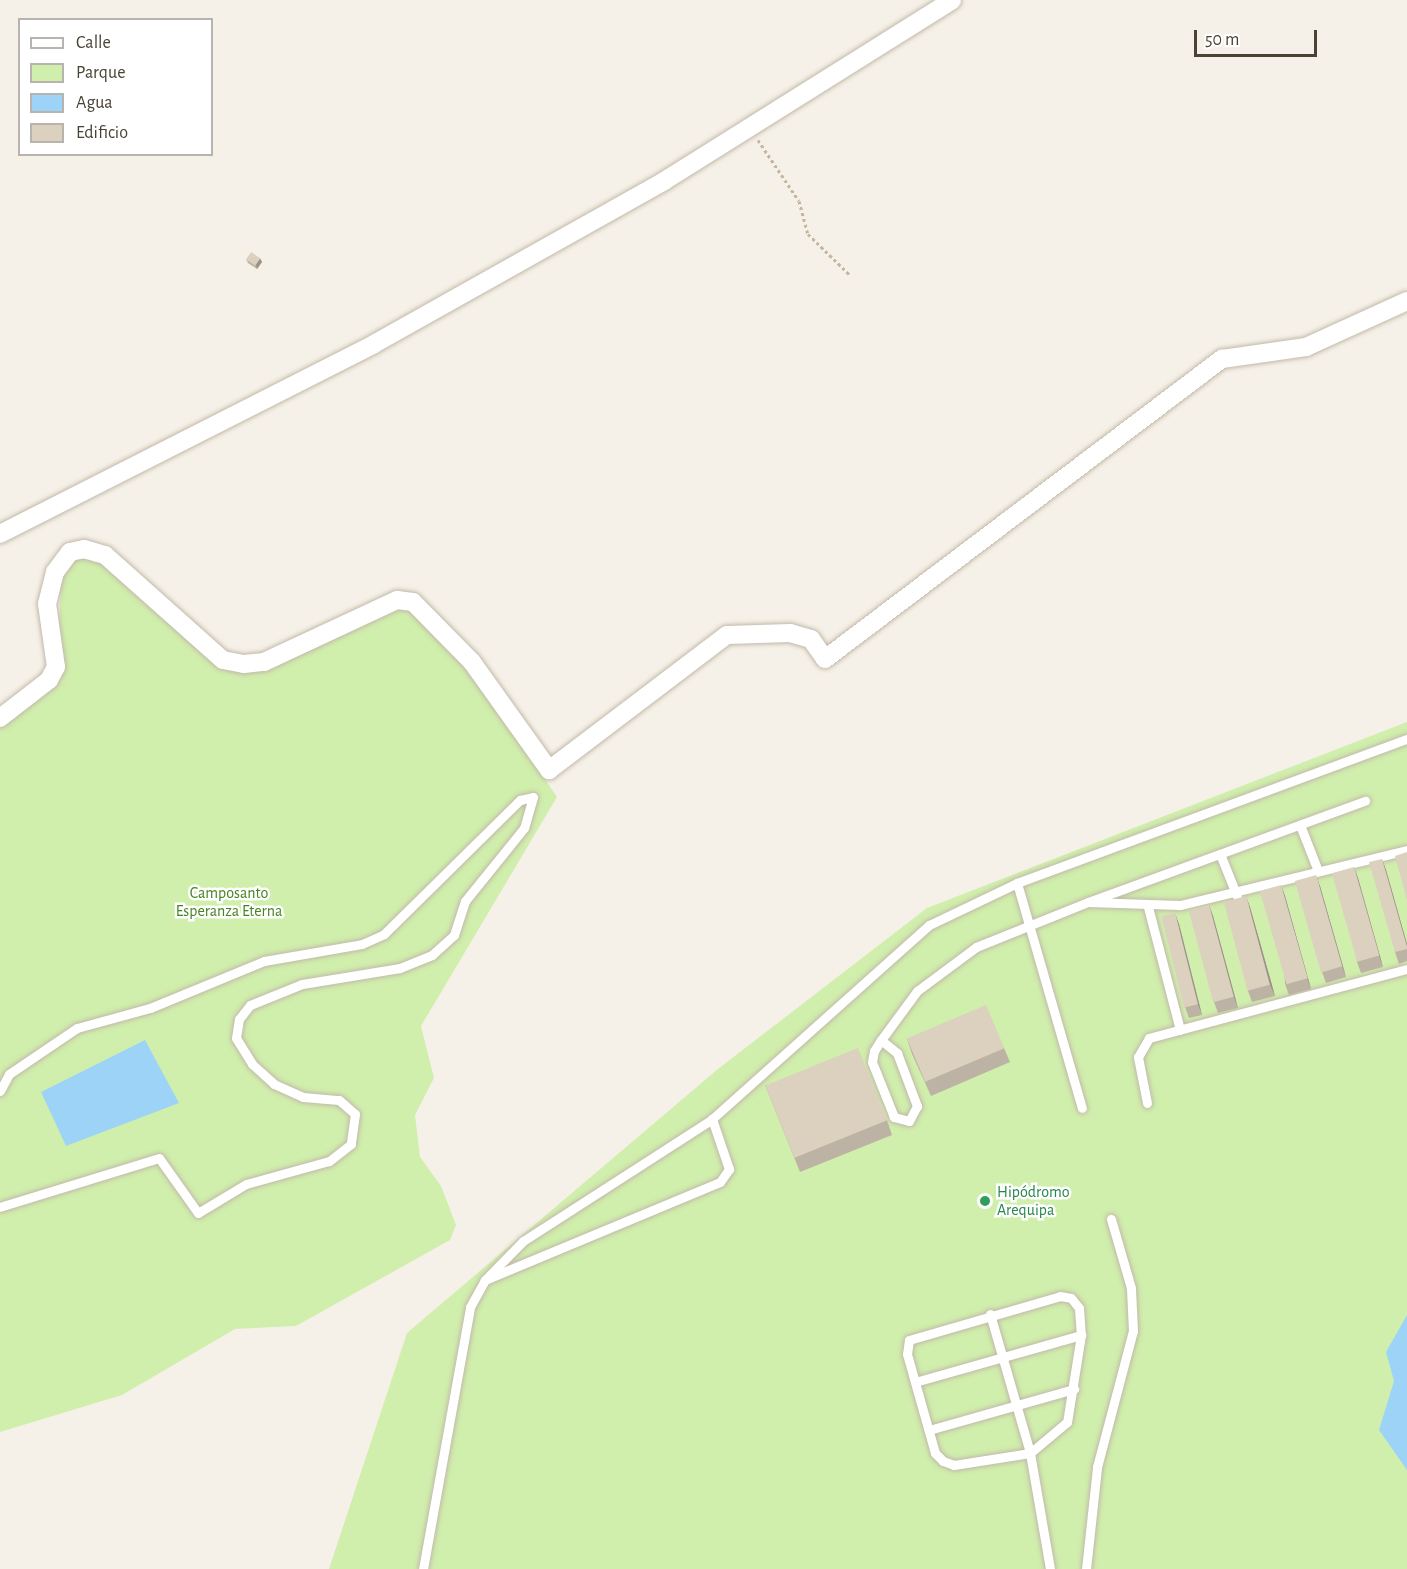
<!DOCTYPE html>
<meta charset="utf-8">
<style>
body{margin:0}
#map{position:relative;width:1407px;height:1569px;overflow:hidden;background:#f6f1e8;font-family:"Alegreya Sans",sans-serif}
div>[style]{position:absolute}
.green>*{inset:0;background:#d0eeac}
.water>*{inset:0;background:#9ed3f8}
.path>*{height:3px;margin-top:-1.5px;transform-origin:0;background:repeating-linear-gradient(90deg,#c6b699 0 3px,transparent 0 6px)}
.roads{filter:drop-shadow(0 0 2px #c2b9a9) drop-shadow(0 0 2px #c2b9a9)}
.lane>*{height:9px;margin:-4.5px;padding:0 4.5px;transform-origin:4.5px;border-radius:4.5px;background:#fff}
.street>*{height:18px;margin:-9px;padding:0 9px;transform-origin:9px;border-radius:9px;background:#fff}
.wall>*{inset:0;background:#bdb3a4}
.shaded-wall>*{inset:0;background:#9a9286}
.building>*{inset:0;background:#dcd0bf;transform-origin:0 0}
.dots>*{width:16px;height:16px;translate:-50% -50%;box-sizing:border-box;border:3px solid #fff;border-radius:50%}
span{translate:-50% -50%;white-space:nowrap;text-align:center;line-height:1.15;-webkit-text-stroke:5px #fff;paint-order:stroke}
.park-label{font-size:16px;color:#468321}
.leisure-label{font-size:16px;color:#27864d}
.left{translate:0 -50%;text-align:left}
.legend{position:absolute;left:18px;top:18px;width:195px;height:138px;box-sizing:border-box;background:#fff;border:2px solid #b7b3ae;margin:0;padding:8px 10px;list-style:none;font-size:18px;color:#4a4235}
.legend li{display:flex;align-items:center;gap:12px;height:30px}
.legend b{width:30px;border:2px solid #b7b3ae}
.scale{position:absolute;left:1194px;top:30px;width:123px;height:27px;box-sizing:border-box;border:3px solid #4a4235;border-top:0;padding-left:8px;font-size:18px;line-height:21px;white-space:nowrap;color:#4a4235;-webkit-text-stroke:4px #fff;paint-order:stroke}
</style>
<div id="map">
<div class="green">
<i style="clip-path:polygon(86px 553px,102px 558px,227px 669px,247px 673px,400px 606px,410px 608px,483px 687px,557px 797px,421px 1026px,434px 1078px,415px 1115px,420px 1157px,441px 1186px,456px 1225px,450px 1240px,296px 1326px,235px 1329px,122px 1395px,0 1432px,0 724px,57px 681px,61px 577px,72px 560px)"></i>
<i style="clip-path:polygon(1407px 722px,1407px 1569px,329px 1569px,407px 1333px,718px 1069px,927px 908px)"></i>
</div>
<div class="water">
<i style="clip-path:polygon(145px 1040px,179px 1103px,66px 1146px,41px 1092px)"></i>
<i style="clip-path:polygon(1407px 1315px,1407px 1470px,1379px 1430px,1394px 1381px,1386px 1352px)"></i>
</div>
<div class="path">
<i style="left:758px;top:140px;width:73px;rotate:56.1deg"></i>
<i style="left:799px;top:201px;width:34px;rotate:75deg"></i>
<i style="left:808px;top:234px;width:59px;rotate:44.3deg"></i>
</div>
<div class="roads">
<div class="lane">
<i style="left:1300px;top:825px;width:49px;rotate:68.6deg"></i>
<i style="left:1220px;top:854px;width:45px;rotate:68deg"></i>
<i style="left:1017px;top:883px;width:234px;rotate:73.9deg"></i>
<i style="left:1091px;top:901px;width:292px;rotate:-20.1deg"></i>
<i style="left:1148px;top:907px;width:127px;rotate:75.4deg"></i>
<i style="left:881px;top:1040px;width:21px;rotate:39deg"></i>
<i style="left:897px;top:1053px;width:57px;rotate:69.3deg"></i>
<i style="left:917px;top:1106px;width:17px;rotate:118deg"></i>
<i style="left:909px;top:1121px;width:16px;rotate:-165deg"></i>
<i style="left:894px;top:1117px;width:59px;rotate:-111.8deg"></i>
<i style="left:872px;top:1062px;width:11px;rotate:-80deg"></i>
<i style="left:874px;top:1051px;width:13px;rotate:-58deg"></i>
<i style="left:881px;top:1040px;width:61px;rotate:-53.7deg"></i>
<i style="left:917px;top:991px;width:74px;rotate:-36.7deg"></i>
<i style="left:976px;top:947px;width:121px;rotate:-21.9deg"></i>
<i style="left:1088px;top:902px;width:92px;rotate:1.9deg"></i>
<i style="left:1180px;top:905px;width:234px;rotate:-13.6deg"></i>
<i style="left:0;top:1091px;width:19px;rotate:-62deg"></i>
<i style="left:9px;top:1074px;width:82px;rotate:-34.1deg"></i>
<i style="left:77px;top:1028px;width:76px;rotate:-15.3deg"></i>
<i style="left:150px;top:1008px;width:123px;rotate:-22.4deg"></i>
<i style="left:264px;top:961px;width:99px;rotate:-9.8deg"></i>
<i style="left:362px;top:944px;width:24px;rotate:-24deg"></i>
<i style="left:384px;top:934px;width:191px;rotate:-44.6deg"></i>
<i style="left:520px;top:800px;width:13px;rotate:-13deg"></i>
<i style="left:533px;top:797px;width:32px;rotate:106deg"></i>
<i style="left:524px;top:828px;width:94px;rotate:128.9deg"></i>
<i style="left:465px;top:901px;width:36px;rotate:108deg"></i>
<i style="left:454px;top:935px;width:30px;rotate:138deg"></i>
<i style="left:432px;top:955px;width:35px;rotate:158deg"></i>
<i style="left:400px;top:968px;width:99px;rotate:170.7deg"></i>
<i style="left:302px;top:984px;width:56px;rotate:158deg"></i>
<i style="left:250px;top:1005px;width:18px;rotate:128deg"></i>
<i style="left:239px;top:1019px;width:19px;rotate:99deg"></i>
<i style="left:236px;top:1038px;width:31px;rotate:58deg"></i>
<i style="left:252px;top:1064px;width:30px;rotate:42deg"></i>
<i style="left:274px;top:1084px;width:32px;rotate:24deg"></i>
<i style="left:303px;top:1097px;width:36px;rotate:5deg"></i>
<i style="left:339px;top:1100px;width:21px;rotate:41deg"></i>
<i style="left:355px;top:1114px;width:30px;rotate:98deg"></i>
<i style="left:351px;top:1144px;width:28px;rotate:142deg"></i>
<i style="left:329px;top:1161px;width:86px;rotate:164.5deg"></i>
<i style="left:246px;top:1184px;width:56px;rotate:148.9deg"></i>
<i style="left:198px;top:1213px;width:67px;rotate:-125.3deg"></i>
<i style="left:159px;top:1158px;width:166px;rotate:162.9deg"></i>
<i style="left:1147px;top:1103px;width:47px;rotate:-101.1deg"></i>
<i style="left:1138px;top:1057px;width:22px;rotate:-60deg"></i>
<i style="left:1149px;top:1038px;width:267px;rotate:-15deg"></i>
<i style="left:487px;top:1279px;width:252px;rotate:-22.6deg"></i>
<i style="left:720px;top:1182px;width:16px;rotate:-55deg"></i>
<i style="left:729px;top:1169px;width:53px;rotate:-108.8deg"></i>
<i style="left:1060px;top:1296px;width:11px;rotate:10deg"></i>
<i style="left:1071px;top:1298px;width:13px;rotate:51deg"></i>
<i style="left:1079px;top:1308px;width:27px;rotate:86deg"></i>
<i style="left:1081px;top:1335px;width:88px;rotate:99.1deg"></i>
<i style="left:1067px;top:1422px;width:48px;rotate:140deg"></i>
<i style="left:1030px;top:1453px;width:77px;rotate:171deg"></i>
<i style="left:954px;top:1465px;width:12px;rotate:-160deg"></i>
<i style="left:943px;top:1461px;width:11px;rotate:-135deg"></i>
<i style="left:935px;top:1453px;width:103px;rotate:-105.8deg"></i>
<i style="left:907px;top:1354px;width:14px;rotate:-82deg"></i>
<i style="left:909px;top:1340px;width:157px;rotate:-16.2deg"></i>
<i style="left:990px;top:1314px;width:145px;rotate:73.9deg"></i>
<i style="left:1030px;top:1453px;width:118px;rotate:80.2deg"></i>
<i style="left:915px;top:1382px;width:173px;rotate:-15.8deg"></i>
<i style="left:929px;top:1430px;width:151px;rotate:-15.8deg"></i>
<i style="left:423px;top:1569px;width:266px;rotate:-79.8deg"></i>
<i style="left:470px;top:1307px;width:31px;rotate:-61deg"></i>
<i style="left:485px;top:1280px;width:54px;rotate:-45.7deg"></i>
<i style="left:523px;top:1241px;width:225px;rotate:-32.8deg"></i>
<i style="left:712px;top:1119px;width:291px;rotate:-41.8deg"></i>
<i style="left:929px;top:925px;width:98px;rotate:-25.5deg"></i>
<i style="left:1017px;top:883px;width:416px;rotate:-20.3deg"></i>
<i style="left:1086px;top:1569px;width:103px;rotate:-83.8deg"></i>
<i style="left:1097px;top:1467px;width:141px;rotate:-75.2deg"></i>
<i style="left:1133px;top:1331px;width:43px;rotate:-92.7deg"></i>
<i style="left:1131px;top:1288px;width:72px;rotate:-106.2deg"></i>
</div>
<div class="street">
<i style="left:0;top:534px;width:419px;rotate:-26.9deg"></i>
<i style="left:374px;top:344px;width:333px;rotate:-29.3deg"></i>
<i style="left:664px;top:181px;width:340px;rotate:-32.1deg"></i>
<i style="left:0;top:718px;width:62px;rotate:-37.8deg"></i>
<i style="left:49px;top:680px;width:15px;rotate:-62deg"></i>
<i style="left:56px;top:667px;width:64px;rotate:-98.1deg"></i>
<i style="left:47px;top:604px;width:33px;rotate:-76deg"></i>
<i style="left:55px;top:572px;width:25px;rotate:-53deg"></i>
<i style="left:70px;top:552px;width:14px;rotate:-12deg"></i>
<i style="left:84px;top:549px;width:22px;rotate:16deg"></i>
<i style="left:105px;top:555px;width:158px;rotate:41.7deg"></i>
<i style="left:223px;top:660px;width:21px;rotate:11deg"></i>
<i style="left:244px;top:664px;width:20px;rotate:-6deg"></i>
<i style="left:264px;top:662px;width:147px;rotate:-25deg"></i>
<i style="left:397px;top:600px;width:16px;rotate:7deg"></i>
<i style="left:413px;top:602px;width:84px;rotate:45.5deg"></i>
<i style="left:472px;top:662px;width:133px;rotate:54.5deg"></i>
<i style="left:549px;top:770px;width:223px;rotate:-37.2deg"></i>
<i style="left:727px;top:635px;width:63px;rotate:-1.8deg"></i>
<i style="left:790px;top:633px;width:22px;rotate:16deg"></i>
<i style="left:811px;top:639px;width:24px;rotate:55deg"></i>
<i style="left:825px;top:659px;width:498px;rotate:-37.1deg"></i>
<i style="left:1222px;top:359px;width:85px;rotate:-8.1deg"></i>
<i style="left:1306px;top:347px;width:111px;rotate:-24.5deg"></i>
</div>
</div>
<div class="wall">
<i style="clip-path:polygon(246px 259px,262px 262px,257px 269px,248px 263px)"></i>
<i style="clip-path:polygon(1382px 859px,1386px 870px,1407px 944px,1407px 961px,1399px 964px,1395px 952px)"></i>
<i style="clip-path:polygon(1354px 867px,1358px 878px,1383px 967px,1361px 973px,1357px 962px)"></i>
<i style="clip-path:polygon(1281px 885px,1285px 896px,1311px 989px,1289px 995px,1285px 984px)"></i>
<i style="clip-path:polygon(1320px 886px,1346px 977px,1326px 983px,1322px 972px)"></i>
<i style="clip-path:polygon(1209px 905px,1213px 916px,1238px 1008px,1218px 1013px,1214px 1002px)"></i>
<i style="clip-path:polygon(1250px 907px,1275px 996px,1252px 1002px,1248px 991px)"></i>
<i style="clip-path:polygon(1179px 924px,1202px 1015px,1189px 1018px,1185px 1007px)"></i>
<i style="clip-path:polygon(907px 1039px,1004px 1048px,1010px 1062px,931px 1096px,912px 1054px)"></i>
<i style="clip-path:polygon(765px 1085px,887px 1120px,892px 1135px,800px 1172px)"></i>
</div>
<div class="shaded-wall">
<i style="clip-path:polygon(260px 258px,262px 262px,257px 269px,256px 265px)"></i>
<i style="clip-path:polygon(1382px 859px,1386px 870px,1407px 944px,1407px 947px)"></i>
<i style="clip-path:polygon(1354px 867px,1358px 878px,1383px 967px,1379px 956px)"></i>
<i style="clip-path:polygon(1316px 875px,1320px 886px,1346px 977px,1342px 966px)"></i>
<i style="clip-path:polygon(1281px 885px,1285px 896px,1311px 989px,1307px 978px)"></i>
<i style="clip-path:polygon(1246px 896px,1250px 907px,1275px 996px,1270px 985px)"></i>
<i style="clip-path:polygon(1209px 905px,1213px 916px,1238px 1008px,1234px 997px)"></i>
<i style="clip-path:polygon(1175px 913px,1179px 924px,1202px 1015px,1198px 1004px)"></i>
</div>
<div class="building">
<i style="left:251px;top:252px;width:11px;height:9px;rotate:34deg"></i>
<i style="clip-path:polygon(1407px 852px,1407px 900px,1395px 856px)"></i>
<i style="clip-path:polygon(1382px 859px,1407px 947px,1407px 949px,1395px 952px,1369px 862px)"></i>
<i style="left:1354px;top:867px;width:92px;height:23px;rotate:74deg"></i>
<i style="left:1316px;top:875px;width:95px;height:22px;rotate:74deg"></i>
<i style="left:1281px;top:885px;width:97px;height:22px;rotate:74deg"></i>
<i style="left:1246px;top:896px;width:92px;height:23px;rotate:75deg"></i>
<i style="left:1209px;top:905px;width:95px;height:21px;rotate:75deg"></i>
<i style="left:1175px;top:913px;width:94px;height:14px;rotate:76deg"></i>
<i style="left:986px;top:1005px;width:47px;height:86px;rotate:67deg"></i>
<i style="left:858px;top:1048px;width:78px;height:100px;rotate:68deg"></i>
</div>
<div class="dots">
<i style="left:985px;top:1201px;background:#2e9e5b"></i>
</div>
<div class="park-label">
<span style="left:229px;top:902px">Camposanto<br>Esperanza Eterna</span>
</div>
<div class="leisure-label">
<span class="left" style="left:997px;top:1201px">Hipódromo<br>Arequipa</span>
</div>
<ul class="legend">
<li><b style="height:8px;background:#fff"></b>Calle</li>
<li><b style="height:16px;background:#d0eeac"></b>Parque</li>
<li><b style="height:16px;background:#9ed3f8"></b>Agua</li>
<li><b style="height:16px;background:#dcd0bf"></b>Edificio</li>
</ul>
<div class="scale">50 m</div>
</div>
